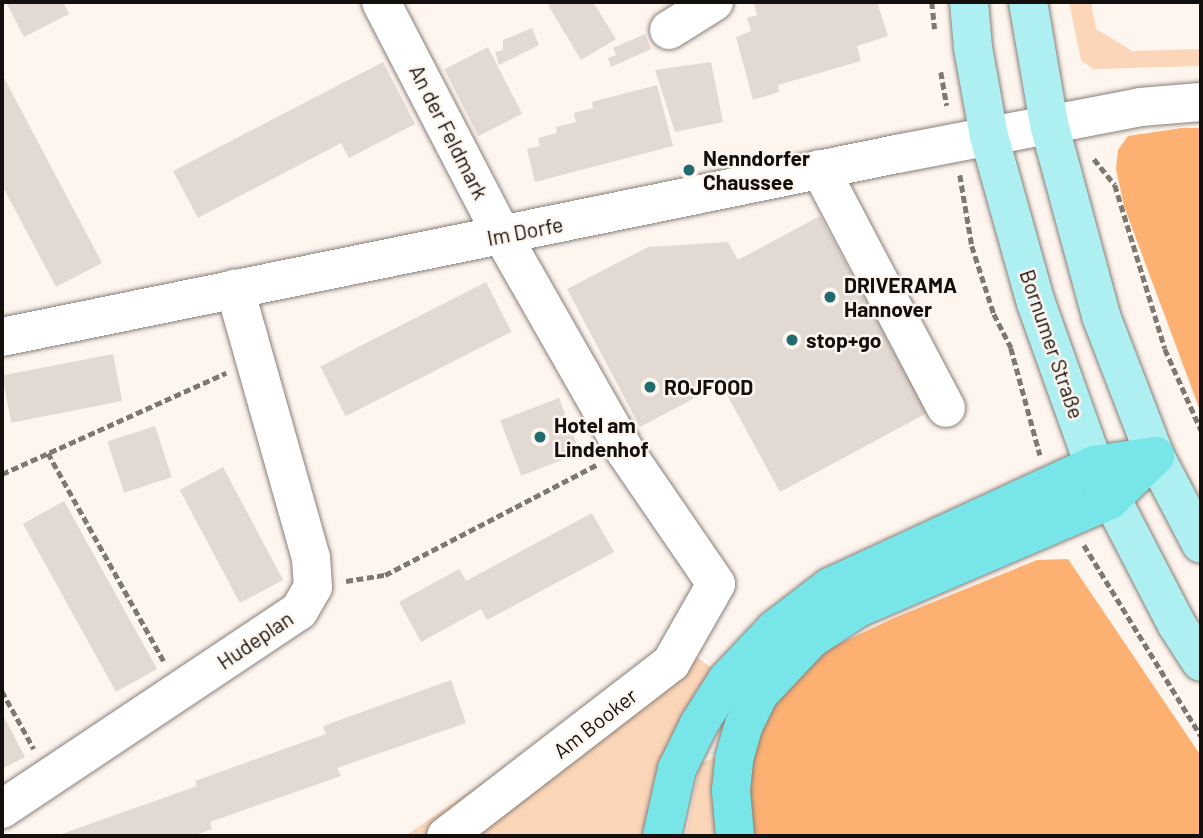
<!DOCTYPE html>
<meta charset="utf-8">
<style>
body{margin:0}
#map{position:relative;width:1203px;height:838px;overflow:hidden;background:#fef5ee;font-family:Barlow,sans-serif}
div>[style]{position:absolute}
.green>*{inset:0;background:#fcd6b8}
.forest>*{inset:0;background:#fcb173}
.building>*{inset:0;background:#e2d9d2;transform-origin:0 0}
.path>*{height:4.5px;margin-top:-2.25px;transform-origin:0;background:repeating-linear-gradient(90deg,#7e7873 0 7px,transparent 0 10.5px)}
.roads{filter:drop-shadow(0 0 2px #877f79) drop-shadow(0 0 2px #877f79)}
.minor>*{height:38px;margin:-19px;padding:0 19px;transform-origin:19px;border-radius:19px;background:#fff}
.major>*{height:38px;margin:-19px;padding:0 19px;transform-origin:19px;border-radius:19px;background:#aef0f1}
.highway>*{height:38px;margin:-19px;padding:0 19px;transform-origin:19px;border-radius:19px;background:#78e6e8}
.dots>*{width:19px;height:19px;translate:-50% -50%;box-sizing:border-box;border:4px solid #fef5ee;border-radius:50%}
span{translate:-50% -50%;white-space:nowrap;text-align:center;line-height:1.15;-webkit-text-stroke:5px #fef5ee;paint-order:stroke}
.street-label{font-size:21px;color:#120f0c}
.poi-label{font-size:21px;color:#120f0c;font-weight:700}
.left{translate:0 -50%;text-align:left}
.frame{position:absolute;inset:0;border:4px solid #120f0c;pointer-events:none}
</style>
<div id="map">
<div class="green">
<i style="clip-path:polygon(1069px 2px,1091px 2px,1096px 29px,1132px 51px,1201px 49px,1201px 66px,1093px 69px,1081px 60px)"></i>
<i style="clip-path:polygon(673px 641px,712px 668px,661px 764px,643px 836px,405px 836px,546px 739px)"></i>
<i style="clip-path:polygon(715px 758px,719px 836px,686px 836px,700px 763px)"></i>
</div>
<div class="forest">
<i style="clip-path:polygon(1182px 128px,1201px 128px,1201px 413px,1124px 206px,1116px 169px,1118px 150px,1128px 136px)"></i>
<i style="clip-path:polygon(1068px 559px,1201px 756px,1201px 836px,754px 836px,747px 782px,758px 725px,786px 682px,826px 650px,894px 618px,1037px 560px)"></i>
</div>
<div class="building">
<i style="clip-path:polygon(6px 2px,63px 2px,69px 14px,24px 37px)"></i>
<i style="clip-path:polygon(554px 2px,593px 2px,616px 39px,581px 60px,548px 5px)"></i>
<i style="clip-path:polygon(761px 2px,877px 2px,888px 36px,857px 46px,861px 61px,778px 85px,779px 92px,753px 100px,736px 37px,751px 31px,747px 18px,757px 15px,754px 4px)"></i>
<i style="clip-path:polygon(532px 28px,539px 45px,499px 65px,495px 52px,503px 50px,503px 40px)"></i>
<i style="clip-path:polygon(645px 34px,651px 49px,611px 67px,608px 58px,616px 55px,613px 48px)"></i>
<i style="left:488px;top:47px;width:75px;height:49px;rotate:63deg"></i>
<i style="clip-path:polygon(383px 62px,415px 124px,349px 158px,341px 143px,198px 218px,173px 171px)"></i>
<i style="clip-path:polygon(711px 62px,723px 122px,675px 132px,655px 70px)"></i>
<i style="clip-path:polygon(2px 74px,102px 263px,56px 287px,2px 185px)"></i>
<i style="clip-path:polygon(657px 85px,673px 146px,535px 182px,527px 149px,540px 146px,538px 138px,557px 133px,556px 127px,576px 122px,574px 113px,593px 108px,592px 102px)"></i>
<i style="clip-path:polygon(820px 216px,927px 413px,780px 492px,721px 384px,640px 427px,567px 289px,648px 247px,728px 242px,738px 260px)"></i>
<i style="left:486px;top:282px;width:56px;height:186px;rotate:63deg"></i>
<i style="left:113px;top:354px;width:48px;height:113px;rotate:79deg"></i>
<i style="left:559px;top:398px;width:59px;height:63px;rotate:69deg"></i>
<i style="left:155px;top:426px;width:54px;height:50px;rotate:72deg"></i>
<i style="left:223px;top:467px;width:128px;height:49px;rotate:62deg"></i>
<i style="left:64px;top:501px;width:192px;height:47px;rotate:61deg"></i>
<i style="clip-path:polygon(592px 513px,614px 552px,487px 620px,481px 609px,421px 642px,399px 602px,459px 569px,466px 581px)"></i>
<i style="clip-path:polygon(451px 680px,466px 723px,337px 768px,341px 776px,210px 822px,212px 829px,192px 836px,56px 836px,197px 786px,195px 781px,326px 734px,323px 726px)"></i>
<i style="clip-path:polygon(2px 713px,25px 757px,2px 769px)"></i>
</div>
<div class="path">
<i style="left:932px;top:2px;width:27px;rotate:84deg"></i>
<i style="left:941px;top:72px;width:34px;rotate:80deg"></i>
<i style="left:1094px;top:159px;width:33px;rotate:51deg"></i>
<i style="left:1115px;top:185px;width:171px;rotate:73deg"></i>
<i style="left:1165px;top:349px;width:89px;rotate:66deg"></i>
<i style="left:960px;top:175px;width:72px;rotate:80.4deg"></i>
<i style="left:972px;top:246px;width:71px;rotate:72.1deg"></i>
<i style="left:994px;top:314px;width:38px;rotate:63deg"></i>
<i style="left:1011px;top:348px;width:111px;rotate:74.8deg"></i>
<i style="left:48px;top:453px;width:240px;rotate:60.9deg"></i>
<i style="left:2px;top:474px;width:246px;rotate:-24.3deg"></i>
<i style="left:1084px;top:545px;width:224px;rotate:58.5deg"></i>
<i style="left:346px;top:581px;width:39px;rotate:-9deg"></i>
<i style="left:385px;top:575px;width:238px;rotate:-27.5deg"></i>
<i style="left:2px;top:691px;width:66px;rotate:61.1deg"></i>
</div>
<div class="roads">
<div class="minor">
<i style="left:381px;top:2px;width:263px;rotate:62.6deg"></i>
<i style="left:502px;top:235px;width:249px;rotate:60.3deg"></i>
<i style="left:625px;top:451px;width:161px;rotate:55.6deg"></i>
<i style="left:716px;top:584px;width:91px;rotate:119.7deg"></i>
<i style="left:671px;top:663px;width:284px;rotate:142.4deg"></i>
<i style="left:669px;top:30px;width:53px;rotate:-31.9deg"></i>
<i style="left:820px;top:169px;width:270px;rotate:62.2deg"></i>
<i style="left:2px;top:337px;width:914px;rotate:-11.56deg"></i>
<i style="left:897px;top:154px;width:248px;rotate:-10.9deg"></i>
<i style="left:1140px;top:107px;width:61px;rotate:-4.7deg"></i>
<i style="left:2px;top:809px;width:357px;rotate:-33.7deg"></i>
<i style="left:299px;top:611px;width:28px;rotate:-60deg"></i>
<i style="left:313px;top:587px;width:29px;rotate:-94deg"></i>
<i style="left:311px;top:558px;width:280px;rotate:-105.8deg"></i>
</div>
<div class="major">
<i style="left:969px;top:2px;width:46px;rotate:85deg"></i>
<i style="left:973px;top:48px;width:89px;rotate:79.7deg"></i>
<i style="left:989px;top:136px;width:173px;rotate:74.3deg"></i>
<i style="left:1036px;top:303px;width:172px;rotate:70.3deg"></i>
<i style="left:1094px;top:465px;width:180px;rotate:62.6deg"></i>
<i style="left:1177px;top:625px;width:44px;rotate:57deg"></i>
<i style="left:1028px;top:2px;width:124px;rotate:80.2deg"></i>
<i style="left:1049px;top:124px;width:199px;rotate:74.8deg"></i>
<i style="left:1101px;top:316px;width:150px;rotate:68.9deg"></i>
<i style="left:1155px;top:456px;width:99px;rotate:62.4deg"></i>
</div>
<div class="highway">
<i style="left:662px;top:836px;width:69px;rotate:-77.4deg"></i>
<i style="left:677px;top:769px;width:50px;rotate:-63.9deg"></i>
<i style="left:699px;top:724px;width:52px;rotate:-57.5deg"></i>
<i style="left:727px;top:680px;width:70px;rotate:-46.7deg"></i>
<i style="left:775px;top:629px;width:69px;rotate:-37.4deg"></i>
<i style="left:830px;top:587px;width:291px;rotate:-24.8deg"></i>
<i style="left:1094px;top:465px;width:62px;rotate:-8.4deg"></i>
<i style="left:735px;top:836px;width:46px;rotate:-95deg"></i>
<i style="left:731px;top:790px;width:31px;rotate:-84deg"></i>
<i style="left:734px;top:759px;width:35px;rotate:-74deg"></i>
<i style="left:744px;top:725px;width:34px;rotate:-64deg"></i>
<i style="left:759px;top:694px;width:76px;rotate:-46.6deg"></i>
<i style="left:811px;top:639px;width:56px;rotate:-33.4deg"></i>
<i style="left:858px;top:608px;width:274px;rotate:-23.2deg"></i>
<i style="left:1110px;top:500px;width:63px;rotate:-44.4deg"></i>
</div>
</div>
<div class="dots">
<i style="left:689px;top:170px;background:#1f6b6d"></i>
<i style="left:830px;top:297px;background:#1f6b6d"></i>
<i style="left:792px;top:340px;background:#1f6b6d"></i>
<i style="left:650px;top:387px;background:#1f6b6d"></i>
<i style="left:540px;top:437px;background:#1f6b6d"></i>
</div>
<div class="street-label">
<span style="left:449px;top:132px;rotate:63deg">An der Feldmark</span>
<span style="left:525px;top:231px;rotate:-11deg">Im Dorfe</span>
<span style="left:1052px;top:344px;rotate:71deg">Bornumer Straße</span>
<span style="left:255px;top:640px;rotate:-34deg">Hudeplan</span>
<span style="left:595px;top:723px;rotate:-38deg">Am Booker</span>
</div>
<div class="poi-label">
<span class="left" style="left:703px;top:170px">Nenndorfer<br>Chaussee</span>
<span class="left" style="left:844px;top:297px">DRIVERAMA<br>Hannover</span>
<span class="left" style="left:806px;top:340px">stop+go</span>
<span class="left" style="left:664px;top:387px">ROJFOOD</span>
<span class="left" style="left:554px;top:437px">Hotel am<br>Lindenhof</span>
</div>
<div class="frame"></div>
</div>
